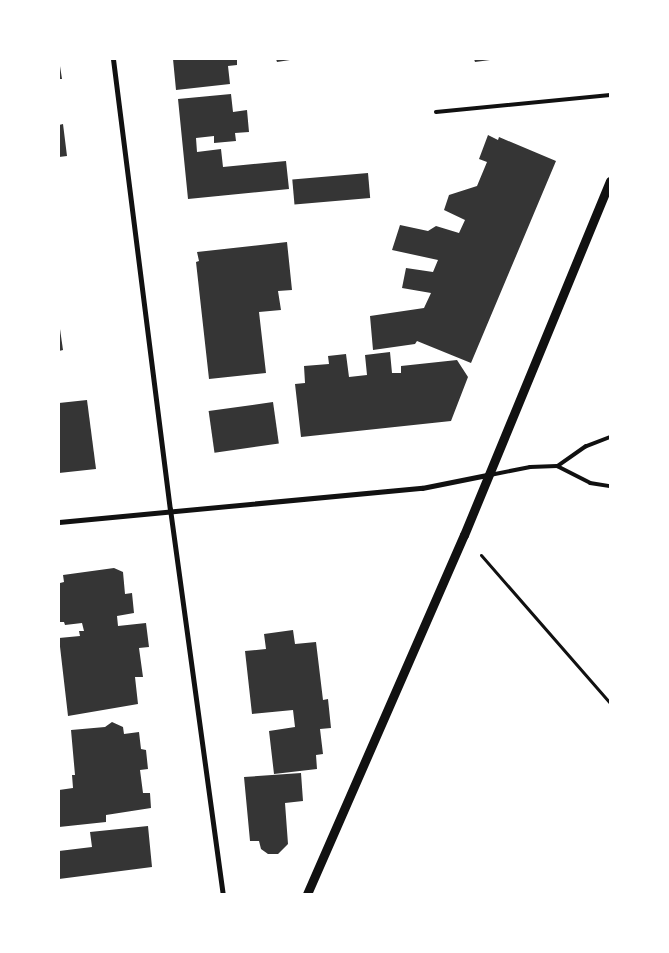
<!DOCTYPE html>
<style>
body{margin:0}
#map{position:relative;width:669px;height:953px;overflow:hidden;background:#fff;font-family:"Titillium Web",sans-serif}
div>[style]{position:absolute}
.building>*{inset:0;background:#353535;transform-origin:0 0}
.path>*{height:3px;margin:-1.5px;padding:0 1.5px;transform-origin:1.5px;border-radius:1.5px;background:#111}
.service>*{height:4px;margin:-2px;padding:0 2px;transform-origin:2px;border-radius:2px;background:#111}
.minor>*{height:5px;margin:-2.5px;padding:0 2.5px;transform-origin:2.5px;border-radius:2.5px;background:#111}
.tertiary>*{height:9px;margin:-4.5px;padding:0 4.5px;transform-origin:4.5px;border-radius:4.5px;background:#111}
span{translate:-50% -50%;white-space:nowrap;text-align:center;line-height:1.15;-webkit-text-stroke:5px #fff;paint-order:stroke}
.frame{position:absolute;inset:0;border:60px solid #fff;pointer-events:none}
</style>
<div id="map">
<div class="building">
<i style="clip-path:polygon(173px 59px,237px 59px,237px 65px,228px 66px,230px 84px,176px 90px)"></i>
<i style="clip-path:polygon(276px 59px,290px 59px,290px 60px,277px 62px)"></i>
<i style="clip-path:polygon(474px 59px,490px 59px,490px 60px,475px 62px)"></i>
<i style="clip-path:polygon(59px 66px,60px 66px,62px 79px,59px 79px)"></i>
<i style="clip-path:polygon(231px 94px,233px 112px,247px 110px,249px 132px,235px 133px,236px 141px,214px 143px,214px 136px,196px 138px,197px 152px,221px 149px,223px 167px,286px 161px,289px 189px,188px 199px,178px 99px)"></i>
<i style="clip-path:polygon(63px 124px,67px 156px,59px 157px,59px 125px)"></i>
<i style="clip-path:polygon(488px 135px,498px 140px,499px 137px,556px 161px,471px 363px,417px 341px,415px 344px,373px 350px,370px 316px,424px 308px,431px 293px,402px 288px,406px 268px,433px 272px,438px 260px,392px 250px,400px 225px,428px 231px,436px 226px,459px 233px,465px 220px,444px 210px,449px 195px,477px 186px,487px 162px,479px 159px)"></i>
<i style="left:368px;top:173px;width:25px;height:76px;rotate:85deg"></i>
<i style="clip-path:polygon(287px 242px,292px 290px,278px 291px,281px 310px,259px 312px,266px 373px,209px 379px,196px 262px,199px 261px,197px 252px)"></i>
<i style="clip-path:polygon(59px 322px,63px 350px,59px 351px)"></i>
<i style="clip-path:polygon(390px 352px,392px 373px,401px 373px,401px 366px,457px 360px,468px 377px,451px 421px,301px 437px,295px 384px,305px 383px,304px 366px,329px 364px,328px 356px,346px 354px,349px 377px,367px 375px,365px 355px)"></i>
<i style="clip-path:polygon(87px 400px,96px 469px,59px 473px,59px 403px)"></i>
<i style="left:273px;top:402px;width:42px;height:65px;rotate:82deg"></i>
<i style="clip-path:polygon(114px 568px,123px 572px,125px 594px,132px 593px,134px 613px,117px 616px,118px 626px,146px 623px,149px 647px,139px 648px,143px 677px,135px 677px,138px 704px,68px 716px,59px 638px,80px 636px,79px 631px,84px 631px,82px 623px,65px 625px,64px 622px,59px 622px,60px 583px,64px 582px,63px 575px)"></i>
<i style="clip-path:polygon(293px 630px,295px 644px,316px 642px,323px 700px,328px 699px,331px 728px,320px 729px,323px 754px,316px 755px,317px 769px,274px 774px,269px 731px,295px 727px,293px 710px,252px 714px,245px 651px,266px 649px,264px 634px)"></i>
<i style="clip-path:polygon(112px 722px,123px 727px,124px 734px,139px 732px,141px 749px,146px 750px,148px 769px,140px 770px,143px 793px,150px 793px,151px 808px,106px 815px,106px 822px,59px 827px,59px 790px,73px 788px,72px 775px,75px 775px,71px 730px,105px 727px)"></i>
<i style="clip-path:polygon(301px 773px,303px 801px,285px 803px,288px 844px,278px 854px,268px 854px,261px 849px,259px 841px,250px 841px,244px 777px)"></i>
<i style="clip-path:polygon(148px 826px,152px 867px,59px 879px,59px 851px,92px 847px,90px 832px)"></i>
</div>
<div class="path">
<i style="left:481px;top:555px;width:196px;rotate:48.9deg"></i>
</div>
<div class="service">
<i style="left:436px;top:112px;width:175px;rotate:-5.6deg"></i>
<i style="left:610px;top:437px;width:26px;rotate:159deg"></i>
<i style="left:586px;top:446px;width:35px;rotate:145deg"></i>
<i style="left:557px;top:466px;width:37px;rotate:27deg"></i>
<i style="left:590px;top:483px;width:20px;rotate:9deg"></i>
<i style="left:490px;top:475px;width:41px;rotate:-11.3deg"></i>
<i style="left:530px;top:467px;width:27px;rotate:-2deg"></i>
</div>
<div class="minor">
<i style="left:113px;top:59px;width:454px;rotate:82.8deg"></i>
<i style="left:170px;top:509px;width:389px;rotate:82.2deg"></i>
<i style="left:59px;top:522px;width:365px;rotate:-5.4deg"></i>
<i style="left:422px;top:488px;width:66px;rotate:-11.3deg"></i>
</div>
<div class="tertiary">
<i style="left:307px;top:894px;width:392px;rotate:-66.4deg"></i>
<i style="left:464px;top:535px;width:383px;rotate:-67.6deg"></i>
</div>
<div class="frame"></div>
</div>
